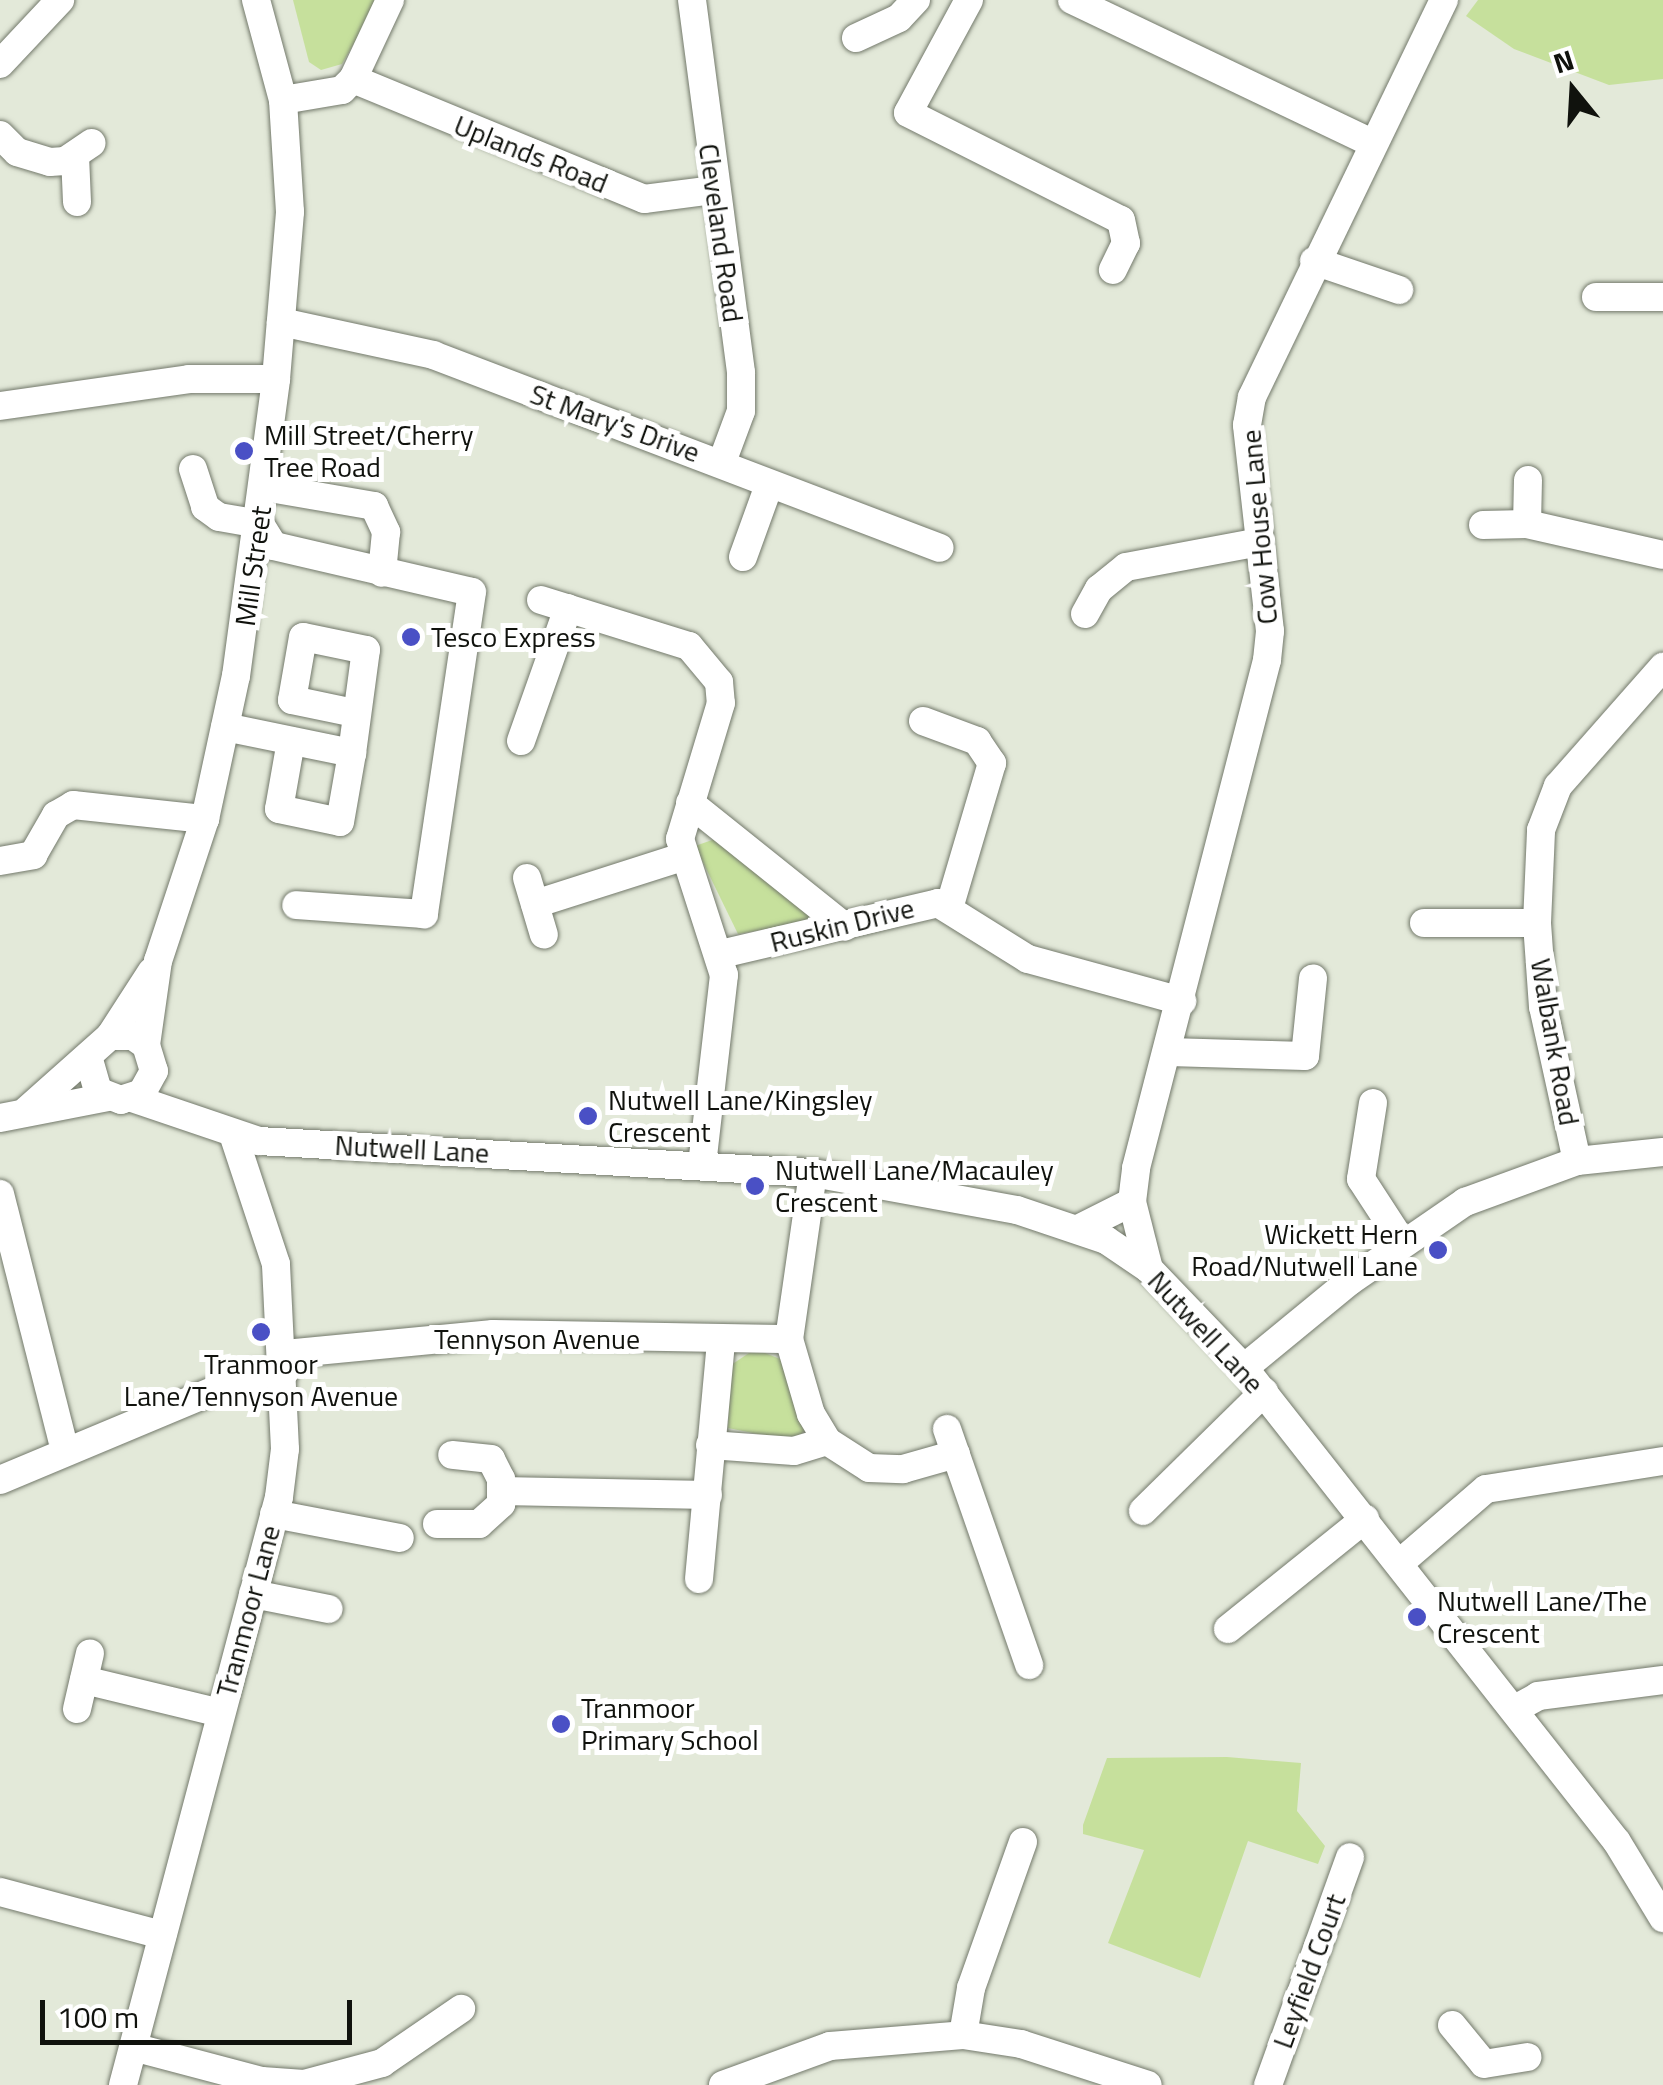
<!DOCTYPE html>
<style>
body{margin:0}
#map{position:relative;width:1663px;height:2085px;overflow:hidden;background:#e3e9d9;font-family:"Titillium Web",sans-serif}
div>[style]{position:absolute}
.green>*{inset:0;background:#c6e09c}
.roads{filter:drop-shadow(0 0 2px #73796b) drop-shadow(0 0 2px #73796b)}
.minor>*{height:28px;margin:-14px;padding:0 14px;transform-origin:14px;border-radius:14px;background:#fff}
.dots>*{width:28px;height:28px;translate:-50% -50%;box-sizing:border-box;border:5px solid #fff;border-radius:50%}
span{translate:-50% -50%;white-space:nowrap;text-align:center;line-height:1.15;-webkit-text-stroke:10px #fff;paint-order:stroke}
.street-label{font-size:28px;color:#10120d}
.poi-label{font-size:28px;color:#10120d}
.left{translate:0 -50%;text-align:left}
.right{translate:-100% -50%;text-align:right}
.north{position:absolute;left:1523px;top:40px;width:100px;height:100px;-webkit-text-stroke:8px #fff;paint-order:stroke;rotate:342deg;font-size:28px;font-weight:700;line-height:40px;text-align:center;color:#10120d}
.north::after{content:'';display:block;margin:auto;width:35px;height:45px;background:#10120d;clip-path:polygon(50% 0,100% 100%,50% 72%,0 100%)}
.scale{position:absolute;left:40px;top:2000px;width:312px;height:45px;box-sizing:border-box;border:5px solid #10120d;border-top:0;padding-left:12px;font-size:30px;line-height:35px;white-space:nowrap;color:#10120d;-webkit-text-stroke:8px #fff;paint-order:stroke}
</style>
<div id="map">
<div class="green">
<i style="clip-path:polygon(293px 0,379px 0,342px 64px,321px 70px,309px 62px)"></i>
<i style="clip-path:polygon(1478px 0,1663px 0,1663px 79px,1609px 85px,1514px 49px,1466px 16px)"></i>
<i style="clip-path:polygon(715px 839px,811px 910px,808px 922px,738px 934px,695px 846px)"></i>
<i style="clip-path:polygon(755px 1349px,785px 1361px,807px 1429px,792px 1441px,728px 1428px,731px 1365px)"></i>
<i style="clip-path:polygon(1227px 1757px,1301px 1763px,1297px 1811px,1325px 1846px,1318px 1864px,1248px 1841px,1200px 1978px,1108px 1943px,1144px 1850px,1083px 1834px,1083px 1825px,1107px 1758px)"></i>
</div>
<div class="roads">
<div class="minor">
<i style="left:692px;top:0;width:376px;rotate:82.5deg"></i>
<i style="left:741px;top:373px;width:38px;rotate:90deg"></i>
<i style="left:741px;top:411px;width:54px;rotate:110.4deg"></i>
<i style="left:969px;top:0;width:128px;rotate:118.4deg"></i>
<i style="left:908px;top:113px;width:238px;rotate:26.7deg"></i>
<i style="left:1121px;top:220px;width:24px;rotate:78deg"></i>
<i style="left:1126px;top:243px;width:30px;rotate:116deg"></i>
<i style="left:1072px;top:0;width:332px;rotate:25.5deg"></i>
<i style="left:856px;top:38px;width:47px;rotate:-24.9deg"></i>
<i style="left:899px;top:18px;width:25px;rotate:-47deg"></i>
<i style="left:0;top:64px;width:88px;rotate:-46.8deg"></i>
<i style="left:353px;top:79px;width:315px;rotate:22.4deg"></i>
<i style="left:644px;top:199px;width:71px;rotate:-7.3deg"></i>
<i style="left:283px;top:100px;width:60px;rotate:-9.6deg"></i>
<i style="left:342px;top:90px;width:16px;rotate:-45deg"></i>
<i style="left:353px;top:79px;width:87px;rotate:-64.9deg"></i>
<i style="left:0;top:135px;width:24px;rotate:45deg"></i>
<i style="left:17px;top:152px;width:34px;rotate:17deg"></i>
<i style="left:50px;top:162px;width:15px;rotate:-4deg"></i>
<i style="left:65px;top:161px;width:32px;rotate:-34deg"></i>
<i style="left:75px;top:156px;width:46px;rotate:87.5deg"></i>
<i style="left:1314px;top:261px;width:90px;rotate:18.8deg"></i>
<i style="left:1596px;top:297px;width:67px"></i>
<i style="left:281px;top:322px;width:156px;rotate:12.2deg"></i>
<i style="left:433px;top:355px;width:542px;rotate:20.84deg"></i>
<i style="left:0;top:406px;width:191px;rotate:-8.1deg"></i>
<i style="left:189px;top:379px;width:87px"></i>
<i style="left:193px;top:469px;width:40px;rotate:72deg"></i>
<i style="left:205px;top:507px;width:17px;rotate:36deg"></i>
<i style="left:219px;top:517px;width:42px;rotate:9.7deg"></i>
<i style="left:260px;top:524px;width:26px;rotate:58deg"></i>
<i style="left:274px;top:546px;width:203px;rotate:13.1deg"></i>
<i style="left:472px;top:592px;width:326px;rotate:98.5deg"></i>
<i style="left:424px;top:914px;width:128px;rotate:-176deg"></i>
<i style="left:264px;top:487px;width:112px;rotate:9.8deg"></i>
<i style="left:374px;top:506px;width:29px;rotate:65deg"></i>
<i style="left:386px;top:532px;width:41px;rotate:95.6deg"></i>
<i style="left:1527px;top:524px;width:44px;rotate:-88.7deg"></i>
<i style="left:1483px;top:525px;width:44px;rotate:-1.3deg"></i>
<i style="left:1527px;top:524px;width:139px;rotate:12.8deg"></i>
<i style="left:743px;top:557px;width:77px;rotate:-70.1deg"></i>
<i style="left:541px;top:600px;width:155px;rotate:17.3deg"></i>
<i style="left:689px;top:646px;width:47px;rotate:50.2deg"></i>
<i style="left:719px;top:682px;width:21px;rotate:85deg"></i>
<i style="left:721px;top:703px;width:142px;rotate:106.8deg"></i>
<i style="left:680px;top:839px;width:143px;rotate:72.1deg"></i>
<i style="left:724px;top:975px;width:190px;rotate:96.6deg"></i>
<i style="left:1085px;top:614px;width:29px;rotate:-61deg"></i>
<i style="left:1099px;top:589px;width:35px;rotate:-39deg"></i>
<i style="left:1126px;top:567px;width:136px;rotate:-10.6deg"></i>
<i style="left:923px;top:721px;width:58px;rotate:20.3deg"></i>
<i style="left:977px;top:741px;width:27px;rotate:56deg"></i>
<i style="left:992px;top:763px;width:148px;rotate:106.5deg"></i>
<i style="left:225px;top:727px;width:130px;rotate:11.6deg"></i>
<i style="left:352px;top:753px;width:104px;rotate:-82.3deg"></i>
<i style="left:366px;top:650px;width:64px;rotate:-168.3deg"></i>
<i style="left:303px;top:637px;width:64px;rotate:99.9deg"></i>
<i style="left:292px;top:700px;width:63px;rotate:11.8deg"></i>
<i style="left:291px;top:741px;width:69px;rotate:100deg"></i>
<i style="left:279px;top:809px;width:62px;rotate:12deg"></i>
<i style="left:340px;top:822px;width:70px;rotate:-80.1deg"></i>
<i style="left:521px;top:741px;width:141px;rotate:-70.5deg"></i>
<i style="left:690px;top:803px;width:198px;rotate:38.7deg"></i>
<i style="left:0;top:861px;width:34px;rotate:-10deg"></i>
<i style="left:33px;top:855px;width:46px;rotate:-60.1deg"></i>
<i style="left:56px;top:815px;width:20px;rotate:-30deg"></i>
<i style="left:73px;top:805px;width:133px;rotate:6.1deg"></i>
<i style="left:527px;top:878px;width:59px;rotate:73.4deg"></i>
<i style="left:535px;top:904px;width:154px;rotate:-17.7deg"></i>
<i style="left:1424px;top:923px;width:113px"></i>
<i style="left:721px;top:954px;width:223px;rotate:-13.2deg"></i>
<i style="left:938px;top:903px;width:106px;rotate:31.9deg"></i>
<i style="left:1028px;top:959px;width:160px;rotate:15.3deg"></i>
<i style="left:110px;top:1036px;width:77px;rotate:-57.1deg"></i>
<i style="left:146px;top:1045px;width:85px;rotate:-81.9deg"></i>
<i style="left:158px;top:961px;width:150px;rotate:-71.7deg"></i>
<i style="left:205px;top:819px;width:146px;rotate:-77.8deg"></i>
<i style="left:236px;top:676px;width:300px;rotate:-82.3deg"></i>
<i style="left:276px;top:379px;width:168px;rotate:-85.2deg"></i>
<i style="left:290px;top:212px;width:112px;rotate:-93.6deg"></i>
<i style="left:283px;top:100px;width:104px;rotate:-105.1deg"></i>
<i style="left:1169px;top:1052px;width:136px;rotate:1.7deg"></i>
<i style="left:1305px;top:1056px;width:78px;rotate:-84.1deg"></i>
<i style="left:132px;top:1098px;width:134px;rotate:18.7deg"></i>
<i style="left:259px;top:1141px;width:555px;rotate:3.31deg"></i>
<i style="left:813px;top:1173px;width:207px;rotate:10.3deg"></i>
<i style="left:1017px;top:1210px;width:94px;rotate:18.6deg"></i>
<i style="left:1106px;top:1240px;width:52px;rotate:34deg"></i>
<i style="left:1149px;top:1269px;width:137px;rotate:46.2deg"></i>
<i style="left:1244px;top:1368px;width:603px;rotate:51.8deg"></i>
<i style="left:1617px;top:1842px;width:89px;rotate:58.8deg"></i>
<i style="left:1373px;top:1103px;width:77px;rotate:99deg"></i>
<i style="left:1361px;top:1179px;width:75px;rotate:56.9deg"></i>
<i style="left:27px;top:1110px;width:111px;rotate:-41.7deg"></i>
<i style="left:110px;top:1036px;width:23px"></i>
<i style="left:133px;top:1036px;width:16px;rotate:35deg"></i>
<i style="left:146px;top:1045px;width:27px;rotate:73deg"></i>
<i style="left:154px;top:1071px;width:25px;rotate:119deg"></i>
<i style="left:142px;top:1093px;width:22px;rotate:162deg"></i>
<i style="left:121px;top:1100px;width:25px;rotate:-159deg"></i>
<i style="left:98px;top:1091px;width:32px;rotate:-106deg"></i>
<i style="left:0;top:1118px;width:110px;rotate:-11deg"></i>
<i style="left:1577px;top:1161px;width:158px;rotate:-102.4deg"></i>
<i style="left:1543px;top:1007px;width:84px;rotate:-94.1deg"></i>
<i style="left:1537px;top:923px;width:93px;rotate:-87.5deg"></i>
<i style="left:1541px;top:830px;width:47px;rotate:-68.9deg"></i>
<i style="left:1558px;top:786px;width:159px;rotate:-48.6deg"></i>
<i style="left:813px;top:1173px;width:168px;rotate:98.2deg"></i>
<i style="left:789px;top:1339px;width:78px;rotate:73.7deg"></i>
<i style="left:811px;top:1414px;width:31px;rotate:59deg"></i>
<i style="left:827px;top:1441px;width:50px;rotate:32.7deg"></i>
<i style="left:869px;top:1468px;width:34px;rotate:2deg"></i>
<i style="left:903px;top:1469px;width:55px;rotate:-15.8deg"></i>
<i style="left:0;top:1194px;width:253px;rotate:75.8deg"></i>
<i style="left:1078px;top:1229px;width:60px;rotate:-26.6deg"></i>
<i style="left:1149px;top:1269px;width:69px;rotate:-104.2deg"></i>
<i style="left:1132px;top:1202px;width:34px;rotate:-83deg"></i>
<i style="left:1136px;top:1168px;width:525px;rotate:-75.54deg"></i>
<i style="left:1267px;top:660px;width:29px;rotate:-84deg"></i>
<i style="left:1270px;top:631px;width:207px;rotate:-96.4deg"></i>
<i style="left:1247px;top:425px;width:28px;rotate:-80deg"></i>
<i style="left:1252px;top:397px;width:441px;rotate:-64.2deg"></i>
<i style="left:285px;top:1354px;width:209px;rotate:-5.5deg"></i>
<i style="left:493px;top:1334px;width:296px;rotate:1deg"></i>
<i style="left:1244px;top:1368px;width:137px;rotate:-39.4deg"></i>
<i style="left:1350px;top:1281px;width:140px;rotate:-34.5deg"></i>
<i style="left:1465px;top:1202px;width:119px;rotate:-20.1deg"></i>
<i style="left:1577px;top:1161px;width:86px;rotate:-6deg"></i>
<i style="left:947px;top:1429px;width:250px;rotate:70.8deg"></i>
<i style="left:710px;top:1445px;width:84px;rotate:4.1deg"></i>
<i style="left:794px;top:1451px;width:34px;rotate:-17deg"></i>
<i style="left:0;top:1480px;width:275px;rotate:-22.7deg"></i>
<i style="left:254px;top:1374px;width:31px;rotate:-4deg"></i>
<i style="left:502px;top:1491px;width:206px;rotate:1.1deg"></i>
<i style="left:1143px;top:1511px;width:170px;rotate:-44.5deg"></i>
<i style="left:274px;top:1514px;width:128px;rotate:10.8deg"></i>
<i style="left:437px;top:1524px;width:42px"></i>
<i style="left:479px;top:1524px;width:30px;rotate:-42deg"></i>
<i style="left:501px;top:1504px;width:25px;rotate:-90deg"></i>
<i style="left:501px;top:1479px;width:22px;rotate:-117deg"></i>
<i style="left:491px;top:1459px;width:39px;rotate:-174deg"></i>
<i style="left:1401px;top:1562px;width:112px;rotate:-40.7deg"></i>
<i style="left:1486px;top:1489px;width:179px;rotate:-9deg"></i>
<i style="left:699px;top:1579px;width:240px;rotate:-84.7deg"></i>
<i style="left:253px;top:1594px;width:77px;rotate:11.2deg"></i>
<i style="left:1228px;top:1629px;width:176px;rotate:-38.8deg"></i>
<i style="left:84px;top:1680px;width:140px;rotate:13.6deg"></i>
<i style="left:77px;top:1709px;width:57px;rotate:-76.9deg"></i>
<i style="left:1515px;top:1709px;width:26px;rotate:-29deg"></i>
<i style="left:1538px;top:1696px;width:126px;rotate:-7.3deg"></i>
<i style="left:0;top:1892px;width:168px;rotate:14.9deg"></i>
<i style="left:1452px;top:2025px;width:50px;rotate:50.6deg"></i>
<i style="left:1484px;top:2064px;width:44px;rotate:-9.2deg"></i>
<i style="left:963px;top:2035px;width:48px;rotate:-80.3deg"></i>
<i style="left:971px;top:1988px;width:155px;rotate:-70.4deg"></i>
<i style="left:133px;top:2047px;width:133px;rotate:14.8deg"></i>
<i style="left:262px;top:2081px;width:42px;rotate:4.1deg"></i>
<i style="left:304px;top:2084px;width:81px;rotate:-15.1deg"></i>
<i style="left:382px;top:2063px;width:96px;rotate:-34.4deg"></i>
<i style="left:123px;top:2085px;width:608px;rotate:-75.14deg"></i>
<i style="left:279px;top:1497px;width:48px;rotate:-82.9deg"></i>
<i style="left:285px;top:1449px;width:185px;rotate:-92.8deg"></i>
<i style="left:276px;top:1264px;width:137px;rotate:-108.3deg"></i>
<i style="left:723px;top:2085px;width:114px;rotate:-20deg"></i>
<i style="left:830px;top:2046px;width:133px;rotate:-4.7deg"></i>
<i style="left:963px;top:2035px;width:59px;rotate:8.8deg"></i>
<i style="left:1021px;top:2044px;width:133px;rotate:17.9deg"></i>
<i style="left:1268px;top:2085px;width:242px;rotate:-70.2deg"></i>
</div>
</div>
<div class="dots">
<i style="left:244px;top:451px;background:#4a50c5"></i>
<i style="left:411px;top:637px;background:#4a50c5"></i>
<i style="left:588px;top:1116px;background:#4a50c5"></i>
<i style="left:755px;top:1186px;background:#4a50c5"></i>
<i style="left:1438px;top:1250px;background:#4a50c5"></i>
<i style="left:261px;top:1332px;background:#4a50c5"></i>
<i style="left:1417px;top:1617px;background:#4a50c5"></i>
<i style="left:561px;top:1724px;background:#4a50c5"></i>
</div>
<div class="street-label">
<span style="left:531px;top:154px;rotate:22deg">Uplands Road</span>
<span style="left:721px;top:233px;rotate:82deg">Cleveland Road</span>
<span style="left:615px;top:423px;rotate:20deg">St Mary's Drive</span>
<span style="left:1259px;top:527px;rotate:-95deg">Cow House Lane</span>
<span style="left:253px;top:566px;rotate:-82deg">Mill Street</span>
<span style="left:842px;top:925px;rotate:-14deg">Ruskin Drive</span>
<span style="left:1555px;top:1042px;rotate:80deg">Walbank Road</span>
<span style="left:412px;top:1149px;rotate:3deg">Nutwell Lane</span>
<span style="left:1206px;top:1332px;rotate:47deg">Nutwell Lane</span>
<span style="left:537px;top:1339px">Tennyson Avenue</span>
<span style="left:248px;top:1611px;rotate:-75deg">Tranmoor Lane</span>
<span style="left:1309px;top:1971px;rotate:-70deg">Leyfield Court</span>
</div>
<div class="poi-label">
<span class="left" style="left:264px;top:451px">Mill Street/Cherry<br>Tree Road</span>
<span class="left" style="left:431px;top:637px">Tesco Express</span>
<span class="left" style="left:608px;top:1116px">Nutwell Lane/Kingsley<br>Crescent</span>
<span class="left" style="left:775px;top:1186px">Nutwell Lane/Macauley<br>Crescent</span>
<span class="right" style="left:1418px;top:1250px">Wickett Hern<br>Road/Nutwell Lane</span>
<span style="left:261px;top:1380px">Tranmoor<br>Lane/Tennyson Avenue</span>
<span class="left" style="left:1437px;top:1617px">Nutwell Lane/The<br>Crescent</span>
<span class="left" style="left:581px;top:1724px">Tranmoor<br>Primary School</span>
</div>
<div class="north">N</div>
<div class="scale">100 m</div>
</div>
